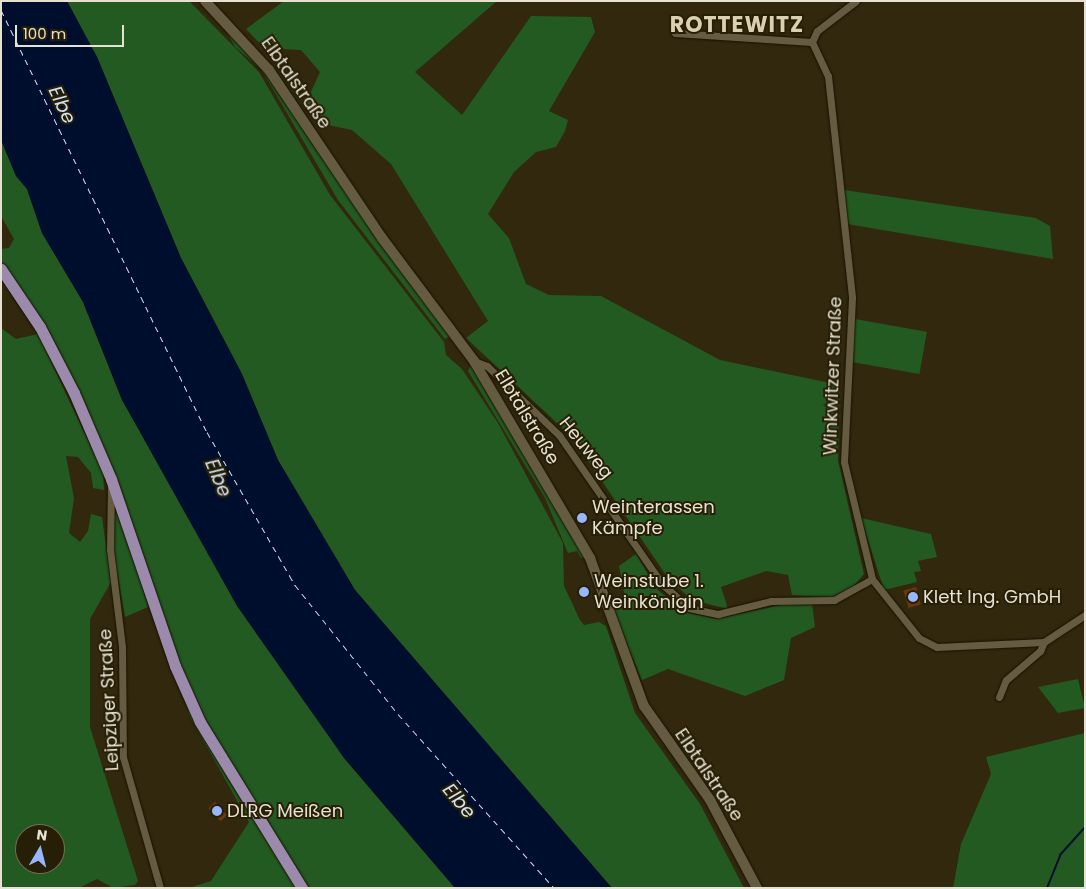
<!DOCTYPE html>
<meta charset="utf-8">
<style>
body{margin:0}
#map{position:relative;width:1086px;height:889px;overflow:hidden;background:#31280e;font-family:Poppins,sans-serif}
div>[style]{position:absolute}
.green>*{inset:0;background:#225a21;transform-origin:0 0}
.water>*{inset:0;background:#000e2d}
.stream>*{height:2px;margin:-1px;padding:0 1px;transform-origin:1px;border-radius:1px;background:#000e2d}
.ferry>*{height:1px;margin-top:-0.5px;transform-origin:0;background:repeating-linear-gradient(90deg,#d2e1f3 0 6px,transparent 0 11px)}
.building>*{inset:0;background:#6e370b;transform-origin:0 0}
.roads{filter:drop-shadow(0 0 1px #191100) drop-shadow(0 0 1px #191100)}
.street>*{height:7px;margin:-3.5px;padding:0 3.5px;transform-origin:3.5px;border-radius:3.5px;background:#655b40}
.secondary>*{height:10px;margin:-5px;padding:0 5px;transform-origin:5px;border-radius:5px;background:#655b40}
.primary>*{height:11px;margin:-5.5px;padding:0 5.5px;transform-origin:5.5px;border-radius:5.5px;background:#9c8aad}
.dots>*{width:14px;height:14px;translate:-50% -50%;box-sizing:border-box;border:2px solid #271f05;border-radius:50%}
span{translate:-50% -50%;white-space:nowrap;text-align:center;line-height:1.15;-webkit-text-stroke:4px #271f05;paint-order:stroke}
.street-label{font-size:18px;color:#e7e1d2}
.poi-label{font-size:18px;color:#e7e1d2}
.left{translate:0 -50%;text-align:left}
.water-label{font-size:19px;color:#d2e1f3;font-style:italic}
.district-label{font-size:22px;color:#dacfb1;font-weight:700;letter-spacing:1px}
.frame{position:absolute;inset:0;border:2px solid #e7e1d2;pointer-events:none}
.north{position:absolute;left:15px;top:824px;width:50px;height:50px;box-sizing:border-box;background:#271f05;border:1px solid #746d57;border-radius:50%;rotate:8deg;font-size:14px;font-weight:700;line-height:20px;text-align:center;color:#e7e1d2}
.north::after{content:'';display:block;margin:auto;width:18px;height:22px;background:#97b6fd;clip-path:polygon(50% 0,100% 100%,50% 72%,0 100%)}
.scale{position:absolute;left:15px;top:25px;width:109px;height:22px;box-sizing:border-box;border:2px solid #e7e1d2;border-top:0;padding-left:6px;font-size:15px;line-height:18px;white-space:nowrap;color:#e7e1d2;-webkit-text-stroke:4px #271f05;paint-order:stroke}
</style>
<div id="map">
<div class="green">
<i style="clip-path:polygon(67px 1px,189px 1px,259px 72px,330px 195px,444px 342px,446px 355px,462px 369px,498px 423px,563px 543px,564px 586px,580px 620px,584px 625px,599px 622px,606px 626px,635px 713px,700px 804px,744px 888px,612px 888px,355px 590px,278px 460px,242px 374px,181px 258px,97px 57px)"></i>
<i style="clip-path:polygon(284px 1px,497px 1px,415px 72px,462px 115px,531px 16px,591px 17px,595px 32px,549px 111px,568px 120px,565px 131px,556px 147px,536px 152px,514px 172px,488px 214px,509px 238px,526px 284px,549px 295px,601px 296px,720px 360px,840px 385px,838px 460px,864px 574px,852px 588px,832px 597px,792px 595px,788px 575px,766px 571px,721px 587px,728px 609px,692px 600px,668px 578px,572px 437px,466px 338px,488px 321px,391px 164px,352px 130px,319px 123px,305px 105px,320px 72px,301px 50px,264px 48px,246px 29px)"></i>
<i style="clip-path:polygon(222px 23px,258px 62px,452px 335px,445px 339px,338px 200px,261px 69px,235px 47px)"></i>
<i style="clip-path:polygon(1px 140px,16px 176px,27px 189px,42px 233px,83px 302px,122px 400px,344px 758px,455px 888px,189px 888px,211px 881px,249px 822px,190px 717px,126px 508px,61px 356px,1px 264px,1px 249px,9px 248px,14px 239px,1px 216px)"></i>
<i style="clip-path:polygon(844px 190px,1036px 218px,1050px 226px,1053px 259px,847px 224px)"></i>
<i style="left:855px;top:319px;width:73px;height:43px;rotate:10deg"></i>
<i style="clip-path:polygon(evenodd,1px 328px,16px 339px,38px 334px,103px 473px,104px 490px,93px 488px,91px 473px,78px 457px,66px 456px,74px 498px,69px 533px,80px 542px,88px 531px,91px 514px,102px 517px,111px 582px,90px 619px,90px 727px,138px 881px,135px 885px,113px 888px,97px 879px,79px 888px,1px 888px,1px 328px,25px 834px,55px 834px,55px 864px,25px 864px,25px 834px)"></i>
<i style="clip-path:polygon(471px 365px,587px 557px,581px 558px,577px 551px,568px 553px,545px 498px,468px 371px)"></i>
<i style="clip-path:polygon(114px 489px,148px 607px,125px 617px,112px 542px)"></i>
<i style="clip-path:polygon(861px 518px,931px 534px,937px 557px,918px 561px,921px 571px,914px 572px,917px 582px,884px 590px)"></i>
<i style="clip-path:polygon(636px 554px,657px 589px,684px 612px,716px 619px,791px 603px,812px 603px,815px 627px,791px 638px,784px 680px,745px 696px,668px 669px,642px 680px,613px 609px,626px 603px,619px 566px)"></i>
<i style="clip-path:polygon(1078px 679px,1085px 708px,1058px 713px,1038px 687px)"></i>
<i style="clip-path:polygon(1085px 733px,1085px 888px,953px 888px,961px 844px,991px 774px,986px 757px)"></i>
</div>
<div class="water">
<i style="clip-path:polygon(1px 1px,67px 1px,97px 57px,181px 258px,242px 374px,278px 460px,355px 590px,612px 888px,455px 888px,344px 758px,237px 606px,122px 400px,83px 302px,42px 233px,27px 189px,16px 176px,1px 140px)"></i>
</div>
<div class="stream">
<i style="left:1047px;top:888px;width:35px;rotate:-68deg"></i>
<i style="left:1060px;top:855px;width:38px;rotate:-48deg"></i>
</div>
<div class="ferry">
<i style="left:1px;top:10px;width:470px;rotate:64deg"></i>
<i style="left:207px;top:432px;width:177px;rotate:60.1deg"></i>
<i style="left:295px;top:585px;width:165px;rotate:51.4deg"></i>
<i style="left:398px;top:714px;width:234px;rotate:48.1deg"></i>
</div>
<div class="building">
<i style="left:916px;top:587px;width:18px;height:13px;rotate:74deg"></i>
<i style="left:215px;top:802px;width:18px;height:9px;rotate:47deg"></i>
</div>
<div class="roads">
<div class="street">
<i style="left:675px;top:33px;width:137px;rotate:3.8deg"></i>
<i style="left:812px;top:42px;width:38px;rotate:65deg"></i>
<i style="left:828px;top:76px;width:223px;rotate:83.8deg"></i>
<i style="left:852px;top:298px;width:164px;rotate:92.8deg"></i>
<i style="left:844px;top:462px;width:120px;rotate:76.5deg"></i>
<i style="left:872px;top:579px;width:75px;rotate:51.5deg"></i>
<i style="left:919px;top:638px;width:20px;rotate:27deg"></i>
<i style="left:937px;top:647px;width:107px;rotate:-2.7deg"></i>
<i style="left:1044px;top:642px;width:49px;rotate:-33.4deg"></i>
<i style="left:812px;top:42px;width:12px;rotate:-66deg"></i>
<i style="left:817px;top:31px;width:49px;rotate:-37.6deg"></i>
<i style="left:474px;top:361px;width:14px;rotate:21deg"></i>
<i style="left:487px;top:366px;width:100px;rotate:43.8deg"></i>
<i style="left:559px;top:435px;width:183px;rotate:55.3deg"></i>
<i style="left:663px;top:585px;width:35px;rotate:41deg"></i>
<i style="left:689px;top:608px;width:30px;rotate:12deg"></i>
<i style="left:718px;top:614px;width:55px;rotate:-13.8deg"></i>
<i style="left:771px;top:601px;width:63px;rotate:-0.9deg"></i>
<i style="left:834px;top:600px;width:43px;rotate:-28.9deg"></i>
<i style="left:111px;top:487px;width:62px;rotate:90.9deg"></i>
<i style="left:110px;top:549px;width:99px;rotate:83deg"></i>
<i style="left:122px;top:647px;width:110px;rotate:89.5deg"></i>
<i style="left:123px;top:757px;width:136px;rotate:74.2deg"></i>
<i style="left:999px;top:697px;width:18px;rotate:-68deg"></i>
<i style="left:1006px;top:680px;width:45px;rotate:-40.5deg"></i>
<i style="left:1040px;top:651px;width:10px;rotate:-66deg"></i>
</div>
<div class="secondary">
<i style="left:205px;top:1px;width:94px;rotate:47.2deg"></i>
<i style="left:269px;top:70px;width:202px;rotate:56.1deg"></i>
<i style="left:382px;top:238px;width:154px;rotate:53.2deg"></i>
<i style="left:474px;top:361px;width:229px;rotate:59.5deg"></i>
<i style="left:590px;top:558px;width:158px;rotate:70deg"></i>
<i style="left:644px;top:706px;width:115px;rotate:54.9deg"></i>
<i style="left:710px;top:800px;width:100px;rotate:61.9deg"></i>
</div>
<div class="primary">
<i style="left:1px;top:269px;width:70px;rotate:56.1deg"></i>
<i style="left:40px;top:327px;width:74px;rotate:62.7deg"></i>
<i style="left:74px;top:393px;width:94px;rotate:66.7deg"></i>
<i style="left:111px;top:479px;width:198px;rotate:71.1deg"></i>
<i style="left:175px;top:666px;width:61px;rotate:65.9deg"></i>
<i style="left:200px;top:722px;width:195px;rotate:58.4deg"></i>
</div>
</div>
<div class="dots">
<i style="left:582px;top:518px;background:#97b6fd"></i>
<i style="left:584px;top:592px;background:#97b6fd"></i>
<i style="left:913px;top:597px;background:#97b6fd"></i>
<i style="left:217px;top:811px;background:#97b6fd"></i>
</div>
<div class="street-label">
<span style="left:296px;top:83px;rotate:55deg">Elbtalstraße</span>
<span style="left:833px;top:376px;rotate:-88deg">Winkwitzer Straße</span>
<span style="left:527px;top:417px;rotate:59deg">Elbtalstraße</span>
<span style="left:586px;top:448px;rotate:51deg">Heuweg</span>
<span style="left:109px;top:700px;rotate:-93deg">Leipziger Straße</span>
<span style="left:709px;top:775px;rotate:56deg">Elbtalstraße</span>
</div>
<div class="poi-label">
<span class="left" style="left:592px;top:518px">Weinterassen<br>Kämpfe</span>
<span class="left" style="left:594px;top:592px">Weinstube 1.<br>Weinkönigin</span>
<span class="left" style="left:923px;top:597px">Klett Ing. GmbH</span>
<span class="left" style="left:227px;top:811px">DLRG Meißen</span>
</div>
<div class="water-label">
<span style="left:62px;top:105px;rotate:65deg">Elbe</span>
<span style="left:218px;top:478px;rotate:67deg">Elbe</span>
<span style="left:459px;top:801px;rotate:50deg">Elbe</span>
</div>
<div class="district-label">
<span style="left:737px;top:25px">ROTTEWITZ</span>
</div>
<div class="frame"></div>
<div class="north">N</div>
<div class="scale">100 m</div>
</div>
